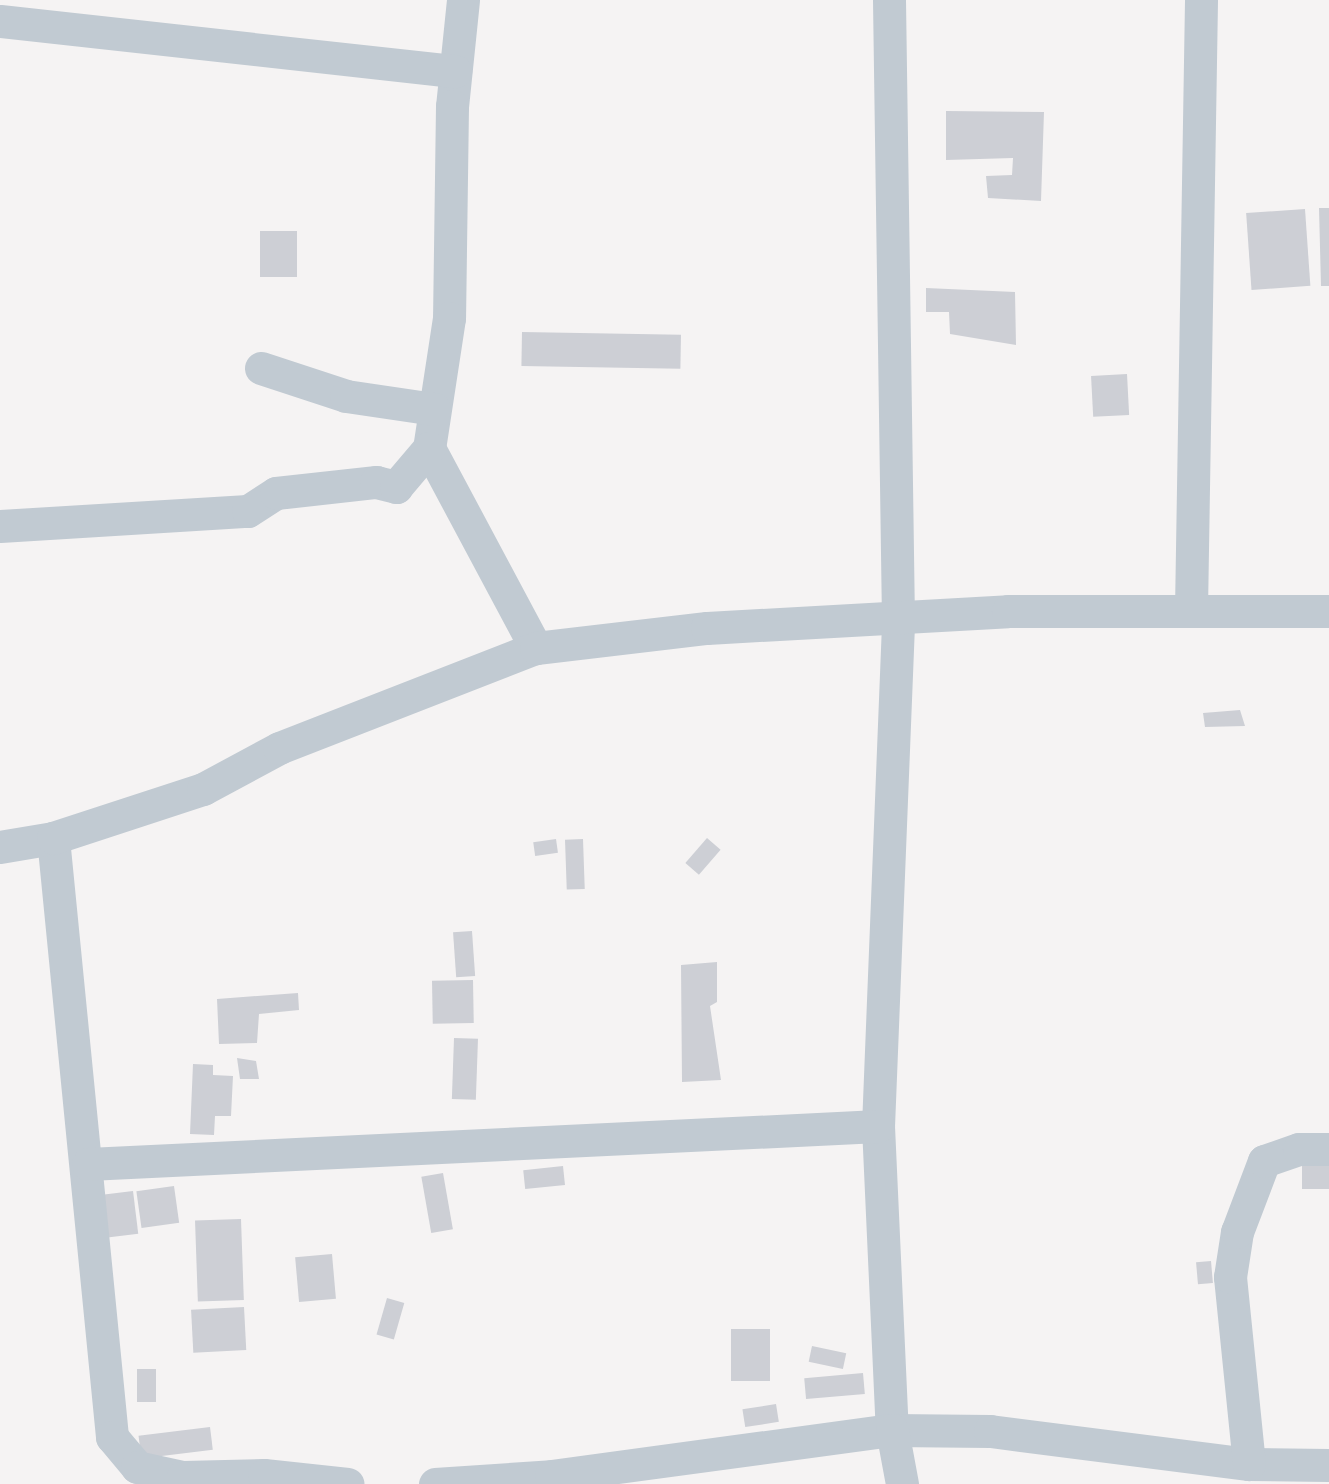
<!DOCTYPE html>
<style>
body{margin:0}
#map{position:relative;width:1329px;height:1484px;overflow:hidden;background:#f5f3f3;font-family:Inter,sans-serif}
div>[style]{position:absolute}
.building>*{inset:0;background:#cdcfd5;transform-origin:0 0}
.street>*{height:33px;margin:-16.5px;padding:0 16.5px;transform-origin:16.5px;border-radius:16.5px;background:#c1cad2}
span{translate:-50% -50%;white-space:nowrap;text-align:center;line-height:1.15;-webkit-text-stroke:5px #fff;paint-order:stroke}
</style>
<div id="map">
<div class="building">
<i style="clip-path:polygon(946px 111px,1044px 112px,1041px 201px,988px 198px,986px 176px,1012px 175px,1013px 158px,946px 160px)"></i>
<i style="clip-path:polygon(1319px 208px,1329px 208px,1329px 286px,1321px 286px)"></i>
<i style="left:1305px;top:209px;width:77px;height:59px;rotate:86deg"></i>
<i style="left:260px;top:231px;width:37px;height:46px"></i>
<i style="clip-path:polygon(926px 288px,1015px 292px,1016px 345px,950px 334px,949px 312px,926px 312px)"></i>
<i style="left:522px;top:332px;width:159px;height:34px;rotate:1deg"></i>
<i style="left:1127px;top:374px;width:41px;height:36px;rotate:87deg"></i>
<i style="clip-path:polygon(1240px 710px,1245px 726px,1205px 727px,1203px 713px)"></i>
<i style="left:707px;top:838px;width:18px;height:33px;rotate:41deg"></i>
<i style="left:556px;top:839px;width:14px;height:23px;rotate:82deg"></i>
<i style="left:583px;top:839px;width:50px;height:18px;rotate:88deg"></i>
<i style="left:472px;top:931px;width:45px;height:19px;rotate:86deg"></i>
<i style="clip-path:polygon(717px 962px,717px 1002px,710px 1006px,721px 1080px,682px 1082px,681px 965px)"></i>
<i style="left:473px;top:980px;width:43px;height:41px;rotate:89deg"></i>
<i style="clip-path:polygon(298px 993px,299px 1010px,259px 1014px,257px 1043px,219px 1044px,217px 999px)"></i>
<i style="left:454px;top:1038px;width:24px;height:61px;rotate:2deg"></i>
<i style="clip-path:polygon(237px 1058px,256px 1061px,259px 1079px,240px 1079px)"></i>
<i style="clip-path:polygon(193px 1064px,213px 1065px,213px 1075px,233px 1076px,231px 1116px,215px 1116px,214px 1135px,190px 1134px)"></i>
<i style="left:1329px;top:1163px;width:26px;height:27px;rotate:90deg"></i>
<i style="left:563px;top:1166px;width:19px;height:40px;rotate:84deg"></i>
<i style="left:443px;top:1173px;width:57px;height:22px;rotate:80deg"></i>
<i style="left:174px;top:1186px;width:37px;height:38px;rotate:82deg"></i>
<i style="left:133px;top:1191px;width:43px;height:33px;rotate:83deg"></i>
<i style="left:241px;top:1219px;width:81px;height:46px;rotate:88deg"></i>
<i style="left:332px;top:1254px;width:45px;height:37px;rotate:85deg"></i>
<i style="left:1211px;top:1261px;width:22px;height:15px;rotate:85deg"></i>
<i style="left:387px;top:1298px;width:18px;height:38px;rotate:16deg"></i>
<i style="left:244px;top:1307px;width:43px;height:53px;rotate:87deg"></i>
<i style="left:731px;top:1329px;width:39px;height:52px"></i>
<i style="left:812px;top:1346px;width:35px;height:16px;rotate:12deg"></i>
<i style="left:137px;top:1369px;width:19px;height:33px"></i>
<i style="left:863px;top:1373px;width:21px;height:59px;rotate:85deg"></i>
<i style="left:776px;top:1404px;width:18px;height:34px;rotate:81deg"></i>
<i style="left:210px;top:1427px;width:23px;height:72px;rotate:83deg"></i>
</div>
<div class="street">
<i style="left:463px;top:0;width:107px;rotate:95.9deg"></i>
<i style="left:452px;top:106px;width:212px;rotate:90.8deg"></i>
<i style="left:449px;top:318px;width:132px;rotate:98.7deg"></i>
<i style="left:429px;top:448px;width:227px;rotate:61.9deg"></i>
<i style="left:889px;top:0;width:624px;rotate:89.17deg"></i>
<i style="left:898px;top:624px;width:502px;rotate:92.28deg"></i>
<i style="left:878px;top:1126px;width:304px;rotate:87.4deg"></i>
<i style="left:892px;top:1430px;width:98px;rotate:0.6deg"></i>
<i style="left:990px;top:1431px;width:261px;rotate:7.3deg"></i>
<i style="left:1249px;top:1464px;width:80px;rotate:0.7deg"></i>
<i style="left:0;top:21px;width:458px;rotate:6.3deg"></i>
<i style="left:261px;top:368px;width:89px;rotate:18.2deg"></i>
<i style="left:346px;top:396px;width:89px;rotate:8.4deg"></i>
<i style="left:0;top:526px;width:248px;rotate:-3.5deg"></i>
<i style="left:248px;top:511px;width:33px;rotate:-33deg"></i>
<i style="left:276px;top:493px;width:101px;rotate:-6.3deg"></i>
<i style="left:376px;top:482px;width:21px;rotate:14deg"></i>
<i style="left:396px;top:487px;width:51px;rotate:-49.8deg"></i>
<i style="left:1191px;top:610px;width:610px;rotate:-89.06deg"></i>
<i style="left:53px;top:838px;width:602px;rotate:84.37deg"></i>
<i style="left:112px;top:1437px;width:39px;rotate:50deg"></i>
<i style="left:137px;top:1467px;width:47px;rotate:12.3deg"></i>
<i style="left:183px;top:1477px;width:81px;rotate:-1.4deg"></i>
<i style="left:264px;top:1475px;width:84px;rotate:6.1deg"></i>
<i style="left:0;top:847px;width:54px;rotate:-9.6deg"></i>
<i style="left:53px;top:838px;width:158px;rotate:-18.1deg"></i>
<i style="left:203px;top:789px;width:86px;rotate:-28.3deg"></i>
<i style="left:279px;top:748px;width:276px;rotate:-21.3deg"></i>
<i style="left:536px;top:648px;width:172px;rotate:-6.7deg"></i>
<i style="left:707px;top:628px;width:301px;rotate:-3.2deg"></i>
<i style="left:1008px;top:611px;width:321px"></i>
<i style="left:88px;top:1164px;width:791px;rotate:-2.75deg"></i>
<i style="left:1249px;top:1464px;width:188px;rotate:-95.8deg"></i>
<i style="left:1230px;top:1277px;width:46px;rotate:-81.2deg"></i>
<i style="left:1237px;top:1232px;width:76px;rotate:-69.2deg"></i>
<i style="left:1264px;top:1161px;width:37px;rotate:-19deg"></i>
<i style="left:1299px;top:1149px;width:30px"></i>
<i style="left:435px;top:1484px;width:116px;rotate:-3.9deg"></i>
<i style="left:551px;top:1476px;width:344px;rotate:-7.7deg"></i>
<i style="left:892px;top:1430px;width:55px;rotate:79.5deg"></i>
</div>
</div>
